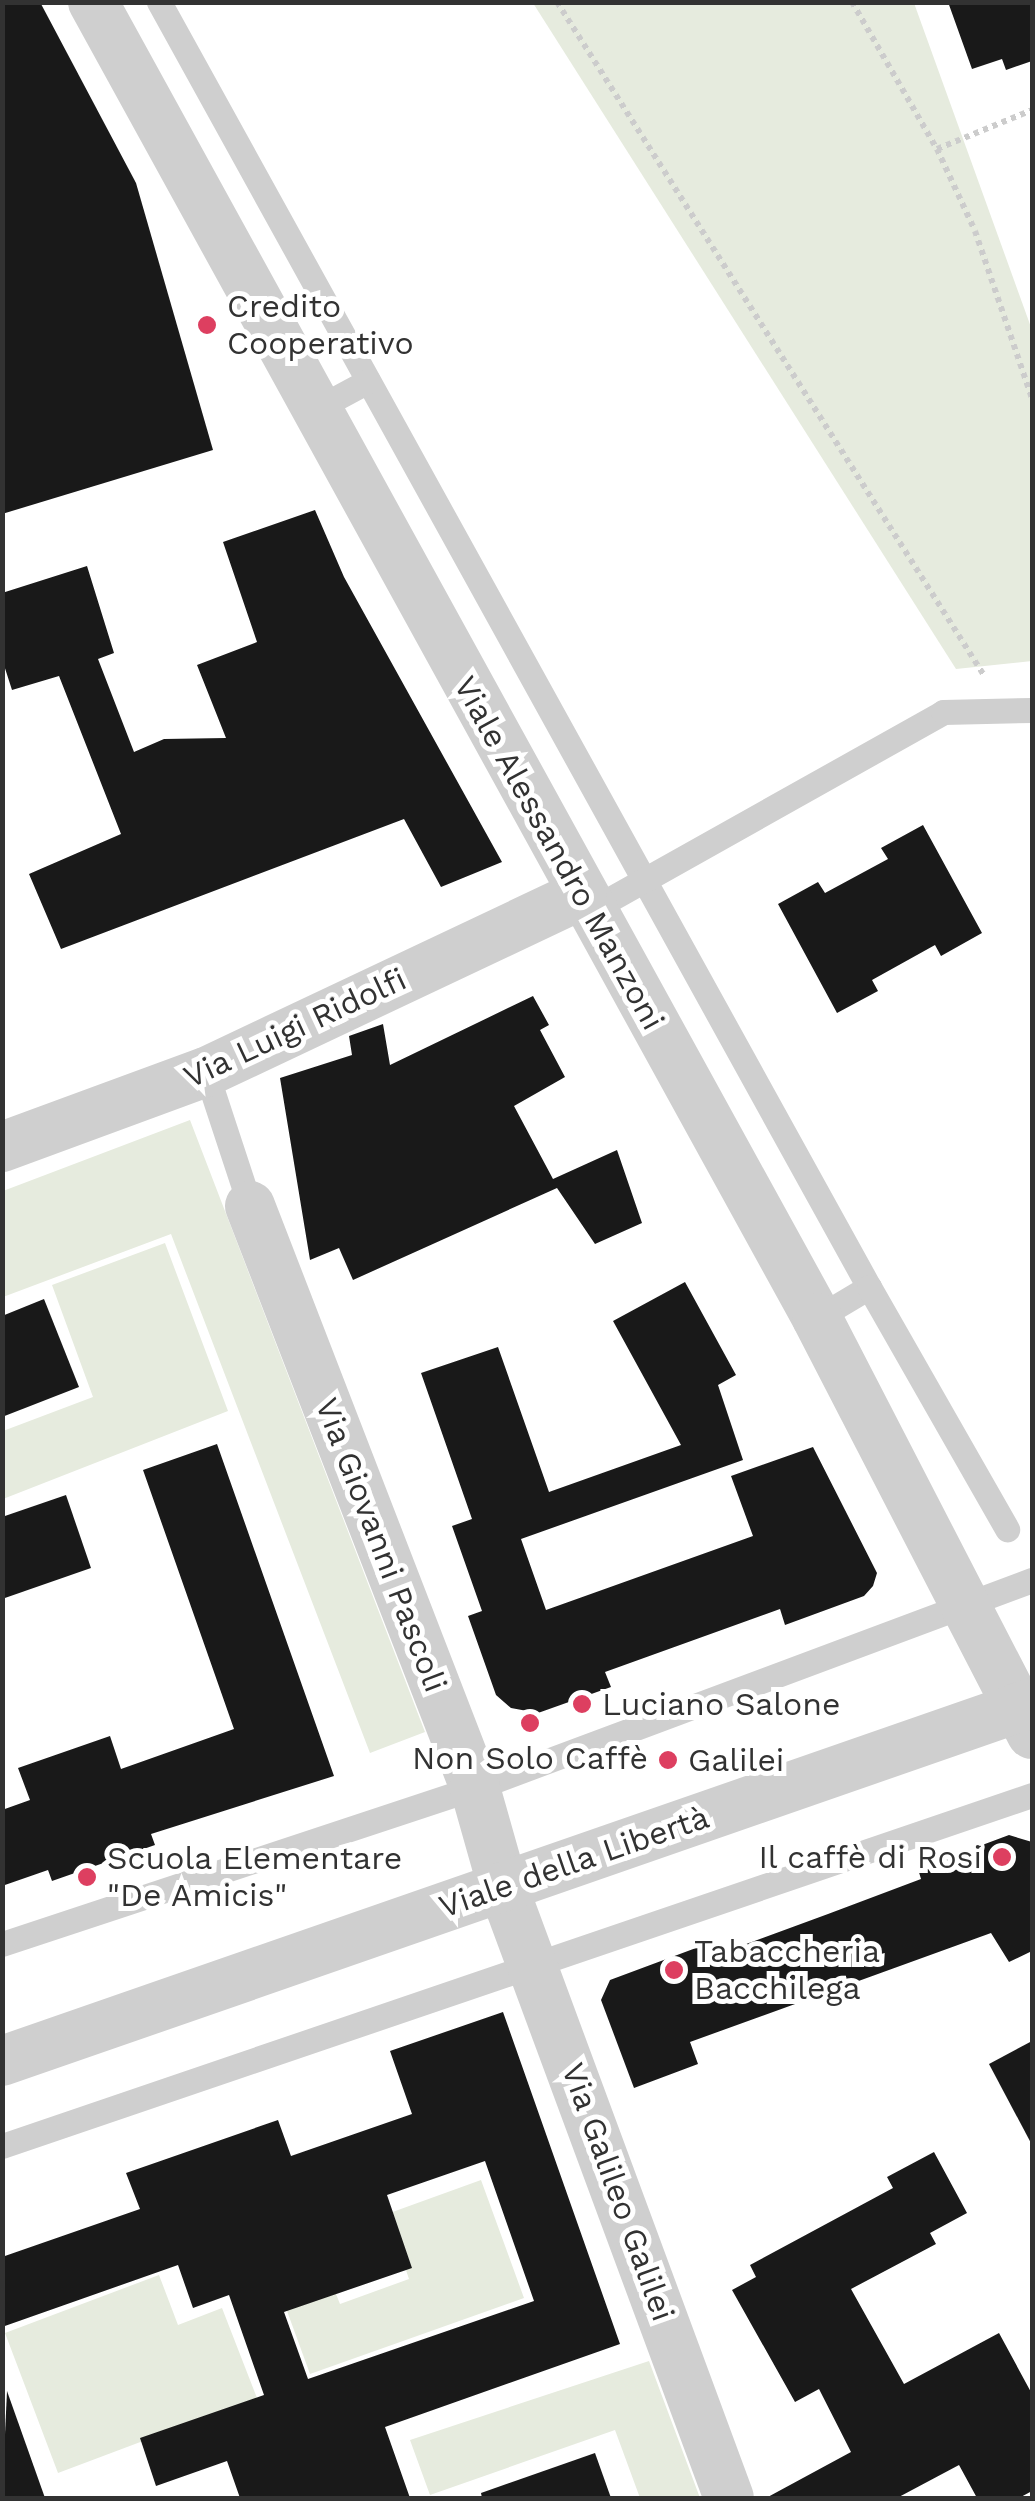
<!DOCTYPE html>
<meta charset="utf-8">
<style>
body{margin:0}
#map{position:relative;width:1035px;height:2501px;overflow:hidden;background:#fff;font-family:"Work Sans",sans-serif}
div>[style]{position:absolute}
.green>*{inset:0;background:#e6ebde}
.building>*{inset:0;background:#191919}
.path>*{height:6px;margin-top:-3px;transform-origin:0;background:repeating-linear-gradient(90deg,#ccc 0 5px,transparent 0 10px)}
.lane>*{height:25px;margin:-12.5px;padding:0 12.5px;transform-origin:12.5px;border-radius:12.5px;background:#cfcfcf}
.street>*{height:50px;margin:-25px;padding:0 25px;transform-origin:25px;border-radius:25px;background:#cfcfcf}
.dots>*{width:28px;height:28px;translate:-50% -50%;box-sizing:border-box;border:5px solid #fff;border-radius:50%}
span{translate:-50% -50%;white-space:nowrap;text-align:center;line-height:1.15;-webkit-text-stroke:10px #fff;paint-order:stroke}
.poi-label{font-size:32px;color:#323232}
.left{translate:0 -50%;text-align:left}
.right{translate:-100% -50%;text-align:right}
.street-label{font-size:32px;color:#323232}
.frame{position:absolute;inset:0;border:5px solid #323232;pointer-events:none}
</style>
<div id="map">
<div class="green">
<i style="clip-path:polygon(533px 3px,914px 3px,1032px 330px,1032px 661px,956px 669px)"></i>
<i style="clip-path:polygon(190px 1120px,425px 1732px,370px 1753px,171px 1234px,3px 1297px,3px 1191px)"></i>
<i style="clip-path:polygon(165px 1243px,228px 1411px,3px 1499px,3px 1431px,93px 1397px,52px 1285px)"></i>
<i style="clip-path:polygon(481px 2180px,524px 2298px,310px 2374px,275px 2278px,323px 2261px,340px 2304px,409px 2279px,387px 2214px)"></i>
<i style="clip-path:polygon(159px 2275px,178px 2325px,222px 2308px,257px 2398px,58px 2473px,5px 2333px)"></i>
<i style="clip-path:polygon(649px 2361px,700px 2498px,640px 2498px,615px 2430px,430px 2495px,410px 2440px)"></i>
</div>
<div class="building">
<i style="clip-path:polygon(2px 2px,40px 2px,136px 183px,213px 450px,2px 514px)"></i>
<i style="clip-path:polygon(948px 2px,1032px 2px,1032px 61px,1006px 70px,1002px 59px,972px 69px)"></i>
<i style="clip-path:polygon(315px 510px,344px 577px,502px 862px,441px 887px,404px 819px,61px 949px,29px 874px,121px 834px,59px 676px,12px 690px,2px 659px,2px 593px,87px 566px,114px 653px,98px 659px,134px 752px,164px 739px,226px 738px,197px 665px,257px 642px,223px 542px)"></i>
<i style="clip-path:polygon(923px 825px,982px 933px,941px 956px,935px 945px,872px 980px,878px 991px,837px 1013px,778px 904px,818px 882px,825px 893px,888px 859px,881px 848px)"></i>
<i style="clip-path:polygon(533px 996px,549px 1025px,540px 1030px,565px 1077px,514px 1106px,553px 1179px,617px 1150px,642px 1223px,595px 1244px,557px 1188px,353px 1280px,339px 1248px,310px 1260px,280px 1078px,352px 1055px,349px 1036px,383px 1024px,390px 1065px)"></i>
<i style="clip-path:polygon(685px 1282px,736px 1375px,718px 1385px,743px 1460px,521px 1539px,546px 1610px,753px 1536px,731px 1476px,813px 1447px,877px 1573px,873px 1586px,864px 1596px,785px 1625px,780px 1609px,605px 1672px,611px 1687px,538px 1713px,511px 1708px,496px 1695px,468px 1616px,482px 1611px,452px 1526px,472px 1519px,421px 1373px,498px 1347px,549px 1492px,681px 1445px,613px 1321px)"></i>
<i style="clip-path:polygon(44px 1299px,79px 1387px,2px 1417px,2px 1316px)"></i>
<i style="clip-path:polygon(217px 1444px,334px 1776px,151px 1834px,155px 1845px,52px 1881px,48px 1870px,2px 1886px,2px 1810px,30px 1800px,18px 1768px,110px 1736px,121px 1769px,234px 1729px,143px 1470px)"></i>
<i style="clip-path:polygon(66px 1495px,91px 1568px,2px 1599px,2px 1517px)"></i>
<i style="clip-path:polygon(1009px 1835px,1032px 1842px,1032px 1951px,1009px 1962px,991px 1933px,690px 2042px,698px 2064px,634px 2088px,601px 2000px,610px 1980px,704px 1945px,708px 1958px,828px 1914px,921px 1879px,918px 1869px)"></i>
<i style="clip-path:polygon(evenodd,503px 2012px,620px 2344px,385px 2427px,410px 2498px,240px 2498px,227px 2461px,156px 2486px,140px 2438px,264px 2395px,229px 2295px,193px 2308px,178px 2265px,2px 2327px,2px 2257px,140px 2209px,126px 2173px,278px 2120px,291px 2156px,412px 2114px,390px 2051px,503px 2012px,485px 2161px,534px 2301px,308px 2379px,284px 2312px,412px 2268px,387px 2195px,485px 2161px)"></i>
<i style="clip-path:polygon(1032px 2041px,1032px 2145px,989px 2064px)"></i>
<i style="clip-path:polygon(934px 2152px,967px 2213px,930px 2233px,936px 2244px,851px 2289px,904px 2384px,999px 2333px,1032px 2394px,1032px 2491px,1019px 2498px,977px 2498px,959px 2465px,897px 2498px,766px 2498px,851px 2452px,819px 2389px,795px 2402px,732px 2290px,756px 2277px,750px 2265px,893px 2188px,887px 2177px)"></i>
<i style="clip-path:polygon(7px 2391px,45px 2498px,2px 2498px)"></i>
<i style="clip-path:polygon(595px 2453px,611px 2498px,482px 2498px,481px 2493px)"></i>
</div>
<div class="path">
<i style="left:557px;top:2px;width:799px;rotate:57.62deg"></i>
<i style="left:852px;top:2px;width:170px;rotate:60deg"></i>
<i style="left:937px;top:149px;width:90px;rotate:65.1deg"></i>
<i style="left:975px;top:231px;width:176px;rotate:71.2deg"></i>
<i style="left:937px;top:149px;width:103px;rotate:-22.3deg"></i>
</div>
<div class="lane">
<i style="left:159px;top:2px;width:1468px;rotate:61.08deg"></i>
<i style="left:869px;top:1287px;width:61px;rotate:149.2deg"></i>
<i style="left:316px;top:409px;width:59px;rotate:-28.3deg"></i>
<i style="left:589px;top:911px;width:406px;rotate:-29.3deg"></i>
<i style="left:943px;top:712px;width:89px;rotate:-1.3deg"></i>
<i style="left:206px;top:1072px;width:141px;rotate:71.8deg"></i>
<i style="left:869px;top:1287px;width:279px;rotate:60.3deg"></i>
<i style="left:2px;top:1944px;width:498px;rotate:-18.3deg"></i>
<i style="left:475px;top:1788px;width:595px;rotate:-20.48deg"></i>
<i style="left:2px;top:2146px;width:1088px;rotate:-18.82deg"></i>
</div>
<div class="street">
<i style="left:93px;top:2px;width:1502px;rotate:61.18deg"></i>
<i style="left:817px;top:1318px;width:468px;rotate:62.7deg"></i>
<i style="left:2px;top:1147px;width:217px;rotate:-20.2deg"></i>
<i style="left:206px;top:1072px;width:415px;rotate:-25.3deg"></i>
<i style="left:250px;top:1206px;width:624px;rotate:68.86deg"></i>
<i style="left:475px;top:1788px;width:103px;rotate:74.2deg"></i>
<i style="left:503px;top:1887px;width:651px;rotate:69.7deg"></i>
<i style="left:2px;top:2061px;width:1090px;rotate:-19.17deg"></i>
</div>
<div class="dots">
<i style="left:207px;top:325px;background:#dd3f60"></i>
<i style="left:582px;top:1704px;background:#dd3f60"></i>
<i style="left:530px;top:1723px;background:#dd3f60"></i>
<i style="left:668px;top:1760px;background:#dd3f60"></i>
<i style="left:1002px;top:1857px;background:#dd3f60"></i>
<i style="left:87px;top:1877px;background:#dd3f60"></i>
<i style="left:674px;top:1970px;background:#dd3f60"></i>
</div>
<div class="poi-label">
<span class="left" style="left:227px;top:325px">Credito<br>Cooperativo</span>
<span class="left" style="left:602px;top:1704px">Luciano Salone</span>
<span style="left:530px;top:1758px">Non Solo Caffè</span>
<span class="left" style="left:688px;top:1760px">Galilei</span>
<span class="right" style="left:982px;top:1857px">Il caffè di Rosi</span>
<span class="left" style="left:107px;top:1877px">Scuola Elementare<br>"De Amicis"</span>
<span class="left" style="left:694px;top:1970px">Tabaccheria<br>Bacchilega</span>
</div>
<div class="street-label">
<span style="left:559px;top:853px;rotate:61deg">Viale Alessandro Manzoni</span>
<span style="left:295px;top:1028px;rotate:-25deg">Via Luigi Ridolfi</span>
<span style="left:381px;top:1545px;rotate:69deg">Via Giovanni Pascoli</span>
<span style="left:574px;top:1862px;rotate:-19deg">Viale della Libertà</span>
<span style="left:618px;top:2192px;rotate:70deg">Via Galileo Galilei</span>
</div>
<div class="frame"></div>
</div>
